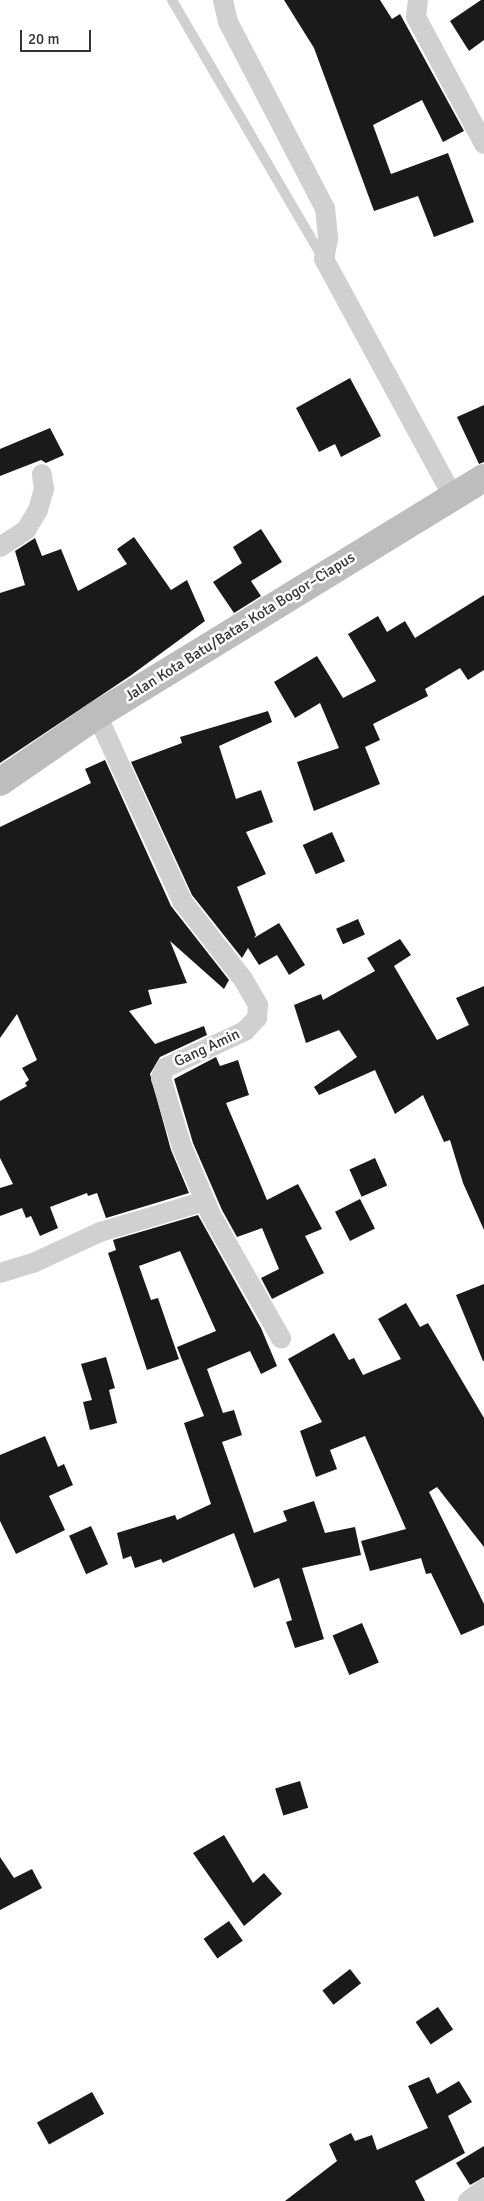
<!DOCTYPE html>
<meta charset="utf-8">
<style>
body{margin:0}
#map{position:relative;width:484px;height:2201px;overflow:hidden;background:#fff;font-family:Signika,sans-serif}
div>[style]{position:absolute}
.building>*{inset:0;background:#1a1a1a;transform-origin:0 0}
.lane>*{height:10px;margin:-5px;padding:0 5px;transform-origin:5px;border-radius:5px;background:#d0d0d0}
.street>*{height:20px;margin:-10px;padding:0 10px;transform-origin:10px;border-radius:10px;background:#d0d0d0}
.secondary>*{height:28px;margin:-14px;padding:0 14px;transform-origin:14px;border-radius:14px;background:#bdbdbd}
span{translate:-50% -50%;white-space:nowrap;text-align:center;line-height:1.15;-webkit-text-stroke:5px #fff;paint-order:stroke}
.street-label{font-size:15px;color:#333}
.scale{position:absolute;left:20px;top:30px;width:71px;height:22px;box-sizing:border-box;border:2px solid #333;border-top:0;padding-left:6px;font-size:15px;line-height:18px;white-space:nowrap;color:#333;-webkit-text-stroke:4px #fff;paint-order:stroke}
</style>
<div id="map">
<div class="building">
<i style="clip-path:polygon(284px 0,380px 0,392px 19px,400px 14px,464px 131px,443px 142px,422px 100px,373px 125px,391px 174px,448px 153px,474px 222px,434px 237px,418px 196px,374px 211px,314px 48px)"></i>
<i style="clip-path:polygon(481px 0,484px 0,484px 40px,469px 51px,450px 21px)"></i>
<i style="clip-path:polygon(350px 378px,381px 436px,341px 457px,335px 444px,319px 452px,296px 408px)"></i>
<i style="clip-path:polygon(484px 405px,484px 462px,479px 464px,457px 417px)"></i>
<i style="clip-path:polygon(50px 428px,64px 455px,46px 463px,41px 460px,0 476px,0 449px)"></i>
<i style="clip-path:polygon(261px 529px,282px 562px,251px 581px,261px 596px,234px 613px,213px 582px,242px 563px,233px 547px)"></i>
<i style="clip-path:polygon(134px 537px,171px 590px,187px 580px,205px 621px,130px 676px,0 763px,0 593px,25px 585px,15px 551px,35px 538px,42px 556px,61px 549px,78px 591px,127px 564px,117px 549px)"></i>
<i style="clip-path:polygon(484px 595px,484px 670px,468px 680px,460px 668px,425px 689px,428px 696px,373px 724px,380px 740px,365px 747px,380px 784px,314px 811px,297px 762px,339px 748px,320px 703px,295px 718px,274px 682px,317px 656px,343px 698px,376px 681px,348px 634px,378px 616px,387px 632px,405px 621px,415px 638px)"></i>
<i style="clip-path:polygon(268px 711px,272px 722px,219px 746px,236px 799px,261px 790px,273px 822px,246px 832px,266px 874px,237px 887px,256px 935px,254px 938px,279px 923px,305px 965px,289px 975px,277px 955px,259px 965px,248px 948px,242px 958px,192px 895px,131px 762px,182px 743px,180px 737px)"></i>
<i style="clip-path:polygon(105px 760px,171px 906px,229px 980px,224px 989px,170px 941px,187px 983px,148px 990px,152px 1004px,129px 1011px,155px 1044px,204px 1026px,207px 1035px,160px 1057px,150px 1074px,171px 1150px,189px 1193px,106px 1218px,97px 1193px,88px 1196px,87px 1193px,50px 1207px,58px 1228px,40px 1236px,31px 1216px,26px 1218px,22px 1208px,0 1216px,0 1188px,13px 1184px,0 1158px,0 1101px,27px 1086px,25px 1083px,29px 1080px,22px 1068px,37px 1060px,17px 1014px,0 1038px,0 827px,91px 783px,85px 769px)"></i>
<i style="left:332px;top:832px;width:32px;height:32px;rotate:66deg"></i>
<i style="left:358px;top:919px;width:17px;height:24px;rotate:66deg"></i>
<i style="clip-path:polygon(400px 939px,411px 955px,394px 966px,437px 1040px,469px 1025px,456px 998px,484px 986px,484px 1230px,463px 1183px,450px 1140px,444px 1142px,423px 1095px,395px 1114px,375px 1070px,319px 1095px,314px 1087px,357px 1057px,339px 1030px,306px 1043px,294px 1005px,321px 994px,323px 1000px,375px 971px,367px 958px)"></i>
<i style="clip-path:polygon(216px 1057px,220px 1066px,238px 1060px,249px 1095px,226px 1103px,267px 1200px,298px 1184px,322px 1229px,305px 1236px,324px 1273px,272px 1299px,261px 1278px,279px 1269px,262px 1228px,237px 1237px,222px 1210px,193px 1143px,174px 1079px)"></i>
<i style="left:375px;top:1158px;width:30px;height:28px;rotate:66deg"></i>
<i style="left:360px;top:1199px;width:33px;height:28px;rotate:63deg"></i>
<i style="clip-path:polygon(198px 1215px,261px 1328px,277px 1366px,261px 1374px,250px 1351px,207px 1369px,223px 1413px,234px 1410px,242px 1435px,222px 1442px,254px 1533px,287px 1521px,283px 1511px,314px 1501px,325px 1533px,355px 1527px,361px 1555px,302px 1568px,324px 1639px,295px 1648px,286px 1622px,292px 1620px,279px 1578px,254px 1588px,234px 1533px,163px 1563px,161px 1559px,135px 1568px,131px 1556px,123px 1559px,117px 1533px,175px 1515px,177px 1520px,211px 1504px,184px 1423px,204px 1416px,177px 1347px,216px 1331px,180px 1251px,139px 1266px,151px 1300px,158px 1298px,179px 1359px,147px 1370px,108px 1253px,116px 1250px,113px 1240px)"></i>
<i style="clip-path:polygon(484px 1284px,484px 1361px,483px 1361px,456px 1295px)"></i>
<i style="clip-path:polygon(406px 1303px,420px 1327px,428px 1323px,484px 1418px,484px 1547px,437px 1487px,429px 1492px,484px 1604px,484px 1625px,461px 1635px,431px 1573px,426px 1574px,421px 1558px,370px 1571px,361px 1541px,406px 1529px,365px 1436px,330px 1450px,337px 1469px,316px 1477px,300px 1431px,322px 1422px,288px 1359px,334px 1333px,349px 1360px,354px 1358px,363px 1375px,401px 1359px,378px 1319px)"></i>
<i style="clip-path:polygon(106px 1357px,115px 1388px,109px 1390px,117px 1423px,90px 1430px,83px 1402px,92px 1400px,81px 1364px)"></i>
<i style="clip-path:polygon(45px 1436px,58px 1467px,64px 1464px,73px 1485px,49px 1496px,65px 1530px,16px 1554px,0 1521px,0 1455px)"></i>
<i style="left:91px;top:1526px;width:42px;height:24px;rotate:66deg"></i>
<i style="left:362px;top:1623px;width:43px;height:32px;rotate:67deg"></i>
<i style="left:300px;top:1781px;width:28px;height:26px;rotate:73deg"></i>
<i style="clip-path:polygon(224px 1835px,253px 1883px,264px 1873px,282px 1894px,244px 1926px,193px 1853px)"></i>
<i style="clip-path:polygon(0 1857px,14px 1878px,32px 1869px,42px 1888px,0 1910px)"></i>
<i style="left:229px;top:1921px;width:24px;height:31px;rotate:55deg"></i>
<i style="left:350px;top:1969px;width:18px;height:35px;rotate:52deg"></i>
<i style="left:438px;top:2007px;width:27px;height:27px;rotate:56deg"></i>
<i style="clip-path:polygon(429px 2077px,437px 2094px,459px 2081px,472px 2102px,448px 2116px,465px 2153px,415px 2181px,425px 2201px,285px 2201px,337px 2161px,329px 2144px,351px 2133px,355px 2141px,372px 2135px,377px 2150px,428px 2128px,408px 2086px)"></i>
<i style="left:92px;top:2092px;width:25px;height:63px;rotate:61deg"></i>
<i style="clip-path:polygon(484px 2146px,484px 2177px,470px 2185px,456px 2163px)"></i>
</div>
<div class="lane">
<i style="left:172px;top:0;width:299px;rotate:59.7deg"></i>
</div>
<div class="street">
<i style="left:223px;top:0;width:23px;rotate:77deg"></i>
<i style="left:228px;top:22px;width:210px;rotate:62.5deg"></i>
<i style="left:325px;top:208px;width:31px;rotate:84deg"></i>
<i style="left:328px;top:239px;width:20px;rotate:101deg"></i>
<i style="left:324px;top:259px;width:268px;rotate:61.5deg"></i>
<i style="left:418px;top:0;width:17px;rotate:97deg"></i>
<i style="left:416px;top:17px;width:144px;rotate:61.8deg"></i>
<i style="left:0;top:547px;width:31px;rotate:-33deg"></i>
<i style="left:26px;top:530px;width:23px;rotate:-59deg"></i>
<i style="left:38px;top:510px;width:22px;rotate:-74deg"></i>
<i style="left:44px;top:489px;width:15px;rotate:-98deg"></i>
<i style="left:97px;top:715px;width:205px;rotate:65.4deg"></i>
<i style="left:182px;top:901px;width:99px;rotate:52deg"></i>
<i style="left:243px;top:979px;width:30px;rotate:60deg"></i>
<i style="left:258px;top:1005px;width:13px;rotate:94deg"></i>
<i style="left:257px;top:1018px;width:18px;rotate:133deg"></i>
<i style="left:245px;top:1031px;width:88px;rotate:155.2deg"></i>
<i style="left:165px;top:1068px;width:11px;rotate:112deg"></i>
<i style="left:161px;top:1078px;width:72px;rotate:73.1deg"></i>
<i style="left:182px;top:1147px;width:74px;rotate:66.9deg"></i>
<i style="left:211px;top:1215px;width:142px;rotate:60.4deg"></i>
<i style="left:0;top:1273px;width:34px;rotate:-17deg"></i>
<i style="left:33px;top:1263px;width:74px;rotate:-24.8deg"></i>
<i style="left:100px;top:1232px;width:109px;rotate:-16.4deg"></i>
<i style="left:468px;top:2201px;width:20px;rotate:-37deg"></i>
</div>
<div class="secondary">
<i style="left:0;top:782px;width:118px;rotate:-34.6deg"></i>
<i style="left:97px;top:715px;width:454px;rotate:-31.5deg"></i>
</div>
<div class="street-label">
<span style="left:240px;top:627px;rotate:-32deg">Jalan Kota Batu/Batas Kota Bogor–Ciapus</span>
<span style="left:207px;top:1048px;rotate:-25deg">Gang Amin</span>
</div>
<div class="scale">20 m</div>
</div>
